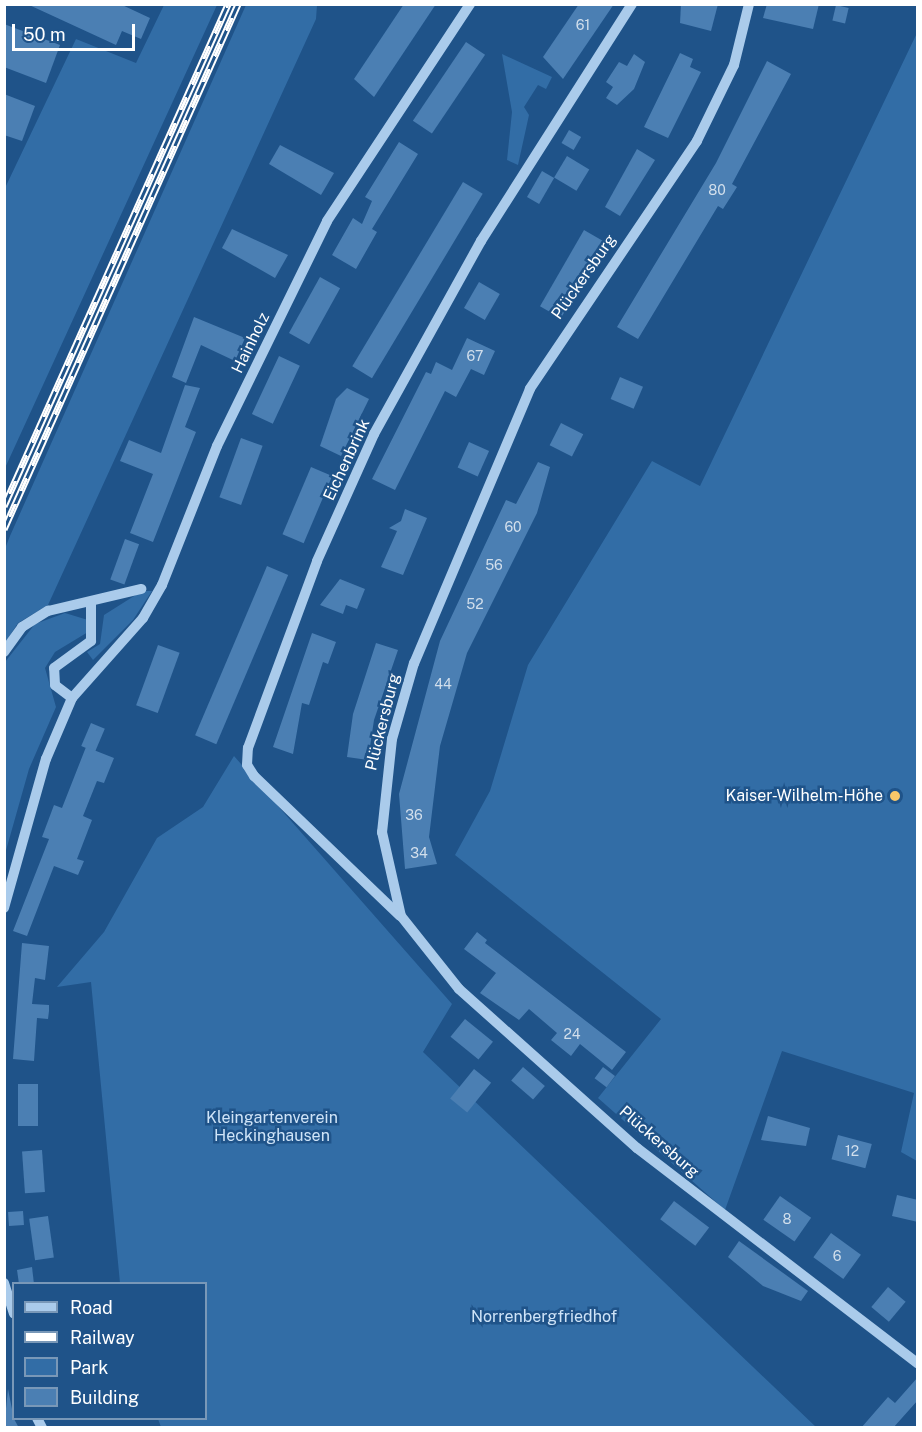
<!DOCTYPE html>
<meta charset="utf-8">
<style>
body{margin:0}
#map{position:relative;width:922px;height:1432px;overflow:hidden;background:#1f5389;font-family:"Public Sans",sans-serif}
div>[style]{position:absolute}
.green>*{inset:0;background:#326da6}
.building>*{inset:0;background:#4b7fb3;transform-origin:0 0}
.minor>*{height:10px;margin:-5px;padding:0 5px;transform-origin:5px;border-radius:5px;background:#aacbeb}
.rail>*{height:7px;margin-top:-3.5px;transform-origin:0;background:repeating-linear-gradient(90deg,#1f5389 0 14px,#fff 0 28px);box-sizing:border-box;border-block:2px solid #fff}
.dots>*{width:16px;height:16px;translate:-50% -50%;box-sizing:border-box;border:3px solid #1f5389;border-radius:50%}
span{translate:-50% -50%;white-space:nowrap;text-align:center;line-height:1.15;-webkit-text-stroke:5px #1f5389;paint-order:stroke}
.number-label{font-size:14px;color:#d2dfec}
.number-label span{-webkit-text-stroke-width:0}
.street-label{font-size:16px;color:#fff}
.poi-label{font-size:16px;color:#fff}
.right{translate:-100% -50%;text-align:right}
.park-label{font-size:16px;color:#cfe4f8}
.frame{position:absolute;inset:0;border:6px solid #fff;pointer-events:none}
.legend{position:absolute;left:12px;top:1282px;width:195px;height:138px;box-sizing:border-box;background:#1f5389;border:2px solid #7998b8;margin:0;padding:8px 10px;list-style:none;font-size:18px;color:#fff}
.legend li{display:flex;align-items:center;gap:12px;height:30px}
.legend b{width:30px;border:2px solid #7998b8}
.scale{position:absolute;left:12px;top:24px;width:123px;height:27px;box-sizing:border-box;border:3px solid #fff;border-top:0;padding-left:8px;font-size:18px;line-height:21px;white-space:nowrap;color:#fff;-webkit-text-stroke:4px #1f5389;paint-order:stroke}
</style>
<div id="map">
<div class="green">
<i style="clip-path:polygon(164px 5px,217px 5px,5px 468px,5px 188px,76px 39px,136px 63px)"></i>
<i style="clip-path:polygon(246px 5px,317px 5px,316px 19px,48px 605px,18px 623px,5px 643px,4px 551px,10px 536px)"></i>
<i style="clip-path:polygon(917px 33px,917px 1161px,901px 1152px,914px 1093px,782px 1051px,725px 1210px,598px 1098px,661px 1019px,455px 855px,490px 791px,528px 665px,652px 461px,700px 486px)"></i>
<i style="clip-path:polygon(502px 54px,552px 77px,546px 89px,538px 85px,524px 107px,529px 115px,518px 165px,507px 160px,512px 112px)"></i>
<i style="clip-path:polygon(142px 591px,152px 591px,133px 620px,93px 660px,87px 652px,100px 644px,104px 615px)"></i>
<i style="clip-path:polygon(65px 613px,88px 620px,88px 632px,55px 652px,45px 668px,56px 707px,29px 769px,5px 854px,5px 662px,35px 624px)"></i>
<i style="clip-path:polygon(234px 756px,452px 1004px,423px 1052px,816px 1427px,161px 1427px,158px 1419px,206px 1418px,206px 1284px,120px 1283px,91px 982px,57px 987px,104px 932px,157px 838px,203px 807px)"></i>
</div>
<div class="building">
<i style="clip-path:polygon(27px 4px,120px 4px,150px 18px,141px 39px,122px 31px,116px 45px)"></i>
<i style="clip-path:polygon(404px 4px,436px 4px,374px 97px,354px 79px)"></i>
<i style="clip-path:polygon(579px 4px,614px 4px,563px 79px,543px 57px)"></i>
<i style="clip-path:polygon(681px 4px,718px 4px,711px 31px,680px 23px)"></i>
<i style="clip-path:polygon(767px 4px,819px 4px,813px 29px,763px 18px)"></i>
<i style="left:836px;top:5px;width:13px;height:16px;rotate:13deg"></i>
<i style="clip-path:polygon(4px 24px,60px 45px,46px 83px,4px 67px)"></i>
<i style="left:466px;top:42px;width:23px;height:95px;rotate:34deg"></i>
<i style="clip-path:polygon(680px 53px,693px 59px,690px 67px,701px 72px,668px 138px,644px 127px)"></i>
<i style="clip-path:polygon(634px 54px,645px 62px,634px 89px,617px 105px,606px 98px,613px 87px,606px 82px,619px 62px,627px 66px)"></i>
<i style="clip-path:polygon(767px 61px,791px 74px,732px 184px,737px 187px,723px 209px,718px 206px,638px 339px,617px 327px,716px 163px)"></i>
<i style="clip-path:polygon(4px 94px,35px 106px,22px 141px,4px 135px)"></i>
<i style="left:569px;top:130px;width:14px;height:15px;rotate:30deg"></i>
<i style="clip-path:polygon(399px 142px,418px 154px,372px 229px,377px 232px,356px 269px,332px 255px,353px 218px,362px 224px,372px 201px,365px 197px)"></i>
<i style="clip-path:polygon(280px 145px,334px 173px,321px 195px,269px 164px)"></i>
<i style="clip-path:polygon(637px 149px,655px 160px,620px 216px,605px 207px)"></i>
<i style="left:567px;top:156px;width:26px;height:25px;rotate:31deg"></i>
<i style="left:542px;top:171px;width:14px;height:30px;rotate:30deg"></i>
<i style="left:463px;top:182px;width:23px;height:215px;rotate:31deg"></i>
<i style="clip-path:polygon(232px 229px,288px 255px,275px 278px,222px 248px)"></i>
<i style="left:584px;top:230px;width:24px;height:88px;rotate:30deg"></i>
<i style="left:320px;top:277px;width:23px;height:64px;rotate:29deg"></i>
<i style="left:479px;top:282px;width:24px;height:30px;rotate:30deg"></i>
<i style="clip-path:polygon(194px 317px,245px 338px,235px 361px,201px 345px,186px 383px,172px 377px)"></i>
<i style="clip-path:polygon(467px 338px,495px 351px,484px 375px,471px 369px,456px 397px,445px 391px,395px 490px,372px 479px,426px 372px,431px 374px,436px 362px,452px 370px)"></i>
<i style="left:279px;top:356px;width:23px;height:64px;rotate:25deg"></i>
<i style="left:620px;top:377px;width:25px;height:24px;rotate:23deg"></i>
<i style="clip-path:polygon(185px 385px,200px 388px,185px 427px,196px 432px,153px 542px,130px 533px,153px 474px,120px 461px,129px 440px,161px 453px)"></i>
<i style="clip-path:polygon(347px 388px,369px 399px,341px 456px,320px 446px,336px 399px)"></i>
<i style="left:561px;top:423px;width:25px;height:25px;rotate:27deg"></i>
<i style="left:241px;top:438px;width:23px;height:63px;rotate:20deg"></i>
<i style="left:469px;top:442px;width:22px;height:28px;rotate:24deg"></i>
<i style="clip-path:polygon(538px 462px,550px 467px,537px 513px,467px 653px,440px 746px,429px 837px,437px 864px,405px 869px,399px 794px,440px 641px,506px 500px,516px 504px)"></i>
<i style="left:311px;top:467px;width:23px;height:73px;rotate:23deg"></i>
<i style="clip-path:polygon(405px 509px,427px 518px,403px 575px,381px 567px,397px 531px,389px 528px,401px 521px)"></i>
<i style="left:125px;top:539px;width:15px;height:43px;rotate:20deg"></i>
<i style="left:267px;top:566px;width:23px;height:184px;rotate:23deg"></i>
<i style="clip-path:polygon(340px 579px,365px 589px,357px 609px,346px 605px,343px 614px,320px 605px)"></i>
<i style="clip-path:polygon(312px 633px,336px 642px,328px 664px,323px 662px,309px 705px,302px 703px,293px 754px,273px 747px)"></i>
<i style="clip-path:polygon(376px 643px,398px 650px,374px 720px,368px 760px,347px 757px,353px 714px)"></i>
<i style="left:158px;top:645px;width:23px;height:64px;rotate:20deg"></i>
<i style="left:91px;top:723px;width:15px;height:25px;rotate:23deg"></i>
<i style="clip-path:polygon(86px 747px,114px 758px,104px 783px,97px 781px,83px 816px,92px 820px,77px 859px,84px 861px,78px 875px,54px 866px,27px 936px,13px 931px,49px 839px,42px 837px,54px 805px,62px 808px)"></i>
<i style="clip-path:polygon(477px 932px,487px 940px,485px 943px,626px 1052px,612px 1070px,580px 1044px,571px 1056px,551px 1040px,557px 1033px,529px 1009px,519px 1020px,480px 993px,496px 973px,464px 949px)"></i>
<i style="clip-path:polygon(22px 943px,49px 946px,45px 980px,35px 978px,32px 1004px,49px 1005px,49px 1011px,48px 1019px,37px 1018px,34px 1061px,13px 1059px)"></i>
<i style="left:465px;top:1019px;width:36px;height:23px;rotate:39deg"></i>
<i style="left:523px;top:1067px;width:29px;height:18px;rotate:41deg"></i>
<i style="left:603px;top:1067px;width:15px;height:14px;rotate:37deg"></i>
<i style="left:474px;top:1069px;width:22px;height:38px;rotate:39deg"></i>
<i style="left:18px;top:1084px;width:20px;height:42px"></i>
<i style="clip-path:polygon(768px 1116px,810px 1128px,806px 1146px,761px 1140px)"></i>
<i style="left:838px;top:1135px;width:35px;height:25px;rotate:15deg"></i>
<i style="left:42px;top:1150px;width:42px;height:20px;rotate:86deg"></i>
<i style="clip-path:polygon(897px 1195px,918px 1200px,918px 1222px,892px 1216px)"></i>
<i style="left:780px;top:1196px;width:38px;height:29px;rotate:35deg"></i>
<i style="left:674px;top:1201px;width:44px;height:23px;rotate:37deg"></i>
<i style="left:23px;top:1211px;width:14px;height:15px;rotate:86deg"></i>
<i style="left:48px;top:1216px;width:42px;height:19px;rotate:82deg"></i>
<i style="left:831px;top:1233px;width:37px;height:30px;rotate:36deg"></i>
<i style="clip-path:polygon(739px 1241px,808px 1291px,801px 1301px,763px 1286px,728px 1257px)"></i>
<i style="clip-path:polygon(32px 1267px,34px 1284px,19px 1284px,17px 1270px)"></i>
<i style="left:888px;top:1287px;width:23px;height:26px;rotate:40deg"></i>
<i style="clip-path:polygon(918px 1377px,918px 1400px,893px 1428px,861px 1428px,888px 1397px,895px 1403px)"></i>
<i style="clip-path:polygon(8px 1389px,14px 1419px,19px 1428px,4px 1428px)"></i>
</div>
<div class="minor">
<i style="left:749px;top:4px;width:63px;rotate:103.8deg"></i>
<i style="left:734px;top:65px;width:85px;rotate:116deg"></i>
<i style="left:697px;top:141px;width:299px;rotate:124deg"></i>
<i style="left:530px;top:389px;width:298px;rotate:112.9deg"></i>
<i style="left:414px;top:663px;width:79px;rotate:106.1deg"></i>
<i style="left:392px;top:739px;width:94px;rotate:96.1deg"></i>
<i style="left:382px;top:832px;width:86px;rotate:77.3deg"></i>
<i style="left:401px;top:916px;width:93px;rotate:51.5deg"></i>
<i style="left:459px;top:989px;width:239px;rotate:41.8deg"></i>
<i style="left:637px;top:1148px;width:354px;rotate:37.5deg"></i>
<i style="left:4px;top:652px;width:31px;rotate:-54deg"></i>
<i style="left:22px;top:627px;width:31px;rotate:-32deg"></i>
<i style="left:48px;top:611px;width:96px;rotate:-13.3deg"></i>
<i style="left:72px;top:698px;width:21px;rotate:-143deg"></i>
<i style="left:55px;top:685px;width:17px;rotate:-93deg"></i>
<i style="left:54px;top:668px;width:46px;rotate:-36.1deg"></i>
<i style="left:91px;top:641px;width:37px;rotate:-90deg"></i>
<i style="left:4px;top:908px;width:155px;rotate:-74.3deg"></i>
<i style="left:46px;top:759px;width:66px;rotate:-66.9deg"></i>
<i style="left:72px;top:698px;width:107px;rotate:-48.4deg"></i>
<i style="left:143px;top:618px;width:38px;rotate:-60deg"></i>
<i style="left:162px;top:585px;width:149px;rotate:-68.4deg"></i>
<i style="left:217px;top:446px;width:250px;rotate:-63.9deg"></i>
<i style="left:327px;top:221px;width:260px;rotate:-56.6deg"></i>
<i style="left:400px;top:916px;width:202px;rotate:-136.2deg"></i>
<i style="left:254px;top:776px;width:13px;rotate:-122deg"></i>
<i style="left:247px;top:765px;width:17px;rotate:-87deg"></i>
<i style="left:248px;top:748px;width:199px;rotate:-69.7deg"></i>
<i style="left:317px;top:561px;width:139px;rotate:-65.8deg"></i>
<i style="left:374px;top:434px;width:221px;rotate:-61deg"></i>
<i style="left:481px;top:241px;width:281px;rotate:-57.5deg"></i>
<i style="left:4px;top:1283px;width:32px;rotate:72deg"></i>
<i style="left:37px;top:1418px;width:11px;rotate:63deg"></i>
</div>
<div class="rail">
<i style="left:4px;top:506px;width:550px;rotate:-65.95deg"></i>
<i style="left:4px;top:529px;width:575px;rotate:-65.98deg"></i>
</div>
<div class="dots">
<i style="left:895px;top:796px;background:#fac869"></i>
</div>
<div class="number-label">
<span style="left:583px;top:25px">61</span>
<span style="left:717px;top:190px">80</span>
<span style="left:475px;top:356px">67</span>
<span style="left:513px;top:527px">60</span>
<span style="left:494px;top:565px">56</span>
<span style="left:475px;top:604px">52</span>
<span style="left:443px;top:684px">44</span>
<span style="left:414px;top:815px">36</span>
<span style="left:419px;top:853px">34</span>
<span style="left:572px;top:1034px">24</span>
<span style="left:852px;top:1151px">12</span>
<span style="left:787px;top:1219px">8</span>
<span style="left:837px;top:1256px">6</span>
</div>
<div class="street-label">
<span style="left:584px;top:277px;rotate:-55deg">Plückersburg</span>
<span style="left:251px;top:343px;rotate:-64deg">Hainholz</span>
<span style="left:347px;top:460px;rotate:-65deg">Eichenbrink</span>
<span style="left:383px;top:722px;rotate:-76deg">Plückersburg</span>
<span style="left:659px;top:1142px;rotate:41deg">Plückersburg</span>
</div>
<div class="poi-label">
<span class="right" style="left:883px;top:796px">Kaiser-Wilhelm-Höhe</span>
</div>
<div class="park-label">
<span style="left:272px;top:1127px">Kleingartenverein<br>Heckinghausen</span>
<span style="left:544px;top:1317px">Norrenbergfriedhof</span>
</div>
<div class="frame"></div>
<ul class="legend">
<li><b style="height:8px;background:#aacbeb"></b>Road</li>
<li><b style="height:8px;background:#fff"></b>Railway</li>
<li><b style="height:16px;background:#326da6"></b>Park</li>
<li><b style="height:16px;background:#4b7fb3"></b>Building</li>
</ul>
<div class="scale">50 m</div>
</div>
